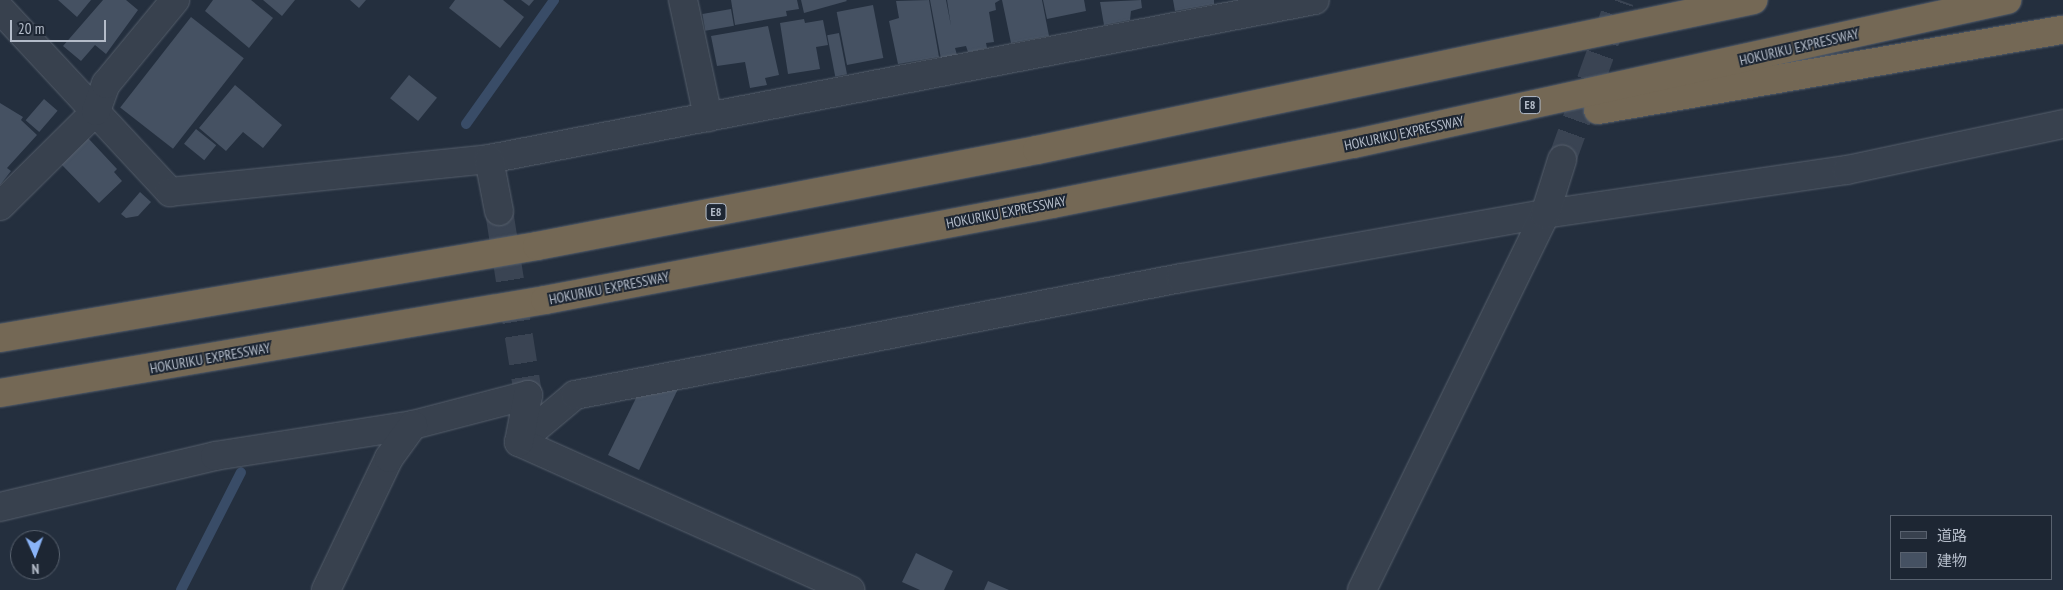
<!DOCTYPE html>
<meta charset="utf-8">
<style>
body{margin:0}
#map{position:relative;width:2063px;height:590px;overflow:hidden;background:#242f3e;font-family:"PT Sans Narrow","Noto Sans JP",sans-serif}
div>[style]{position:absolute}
.stream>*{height:10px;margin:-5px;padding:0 5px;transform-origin:5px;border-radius:5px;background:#394c67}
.building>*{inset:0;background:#455162;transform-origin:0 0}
.street-tunnel>*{height:28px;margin-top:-14px;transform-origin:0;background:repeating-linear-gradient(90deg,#3a4453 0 28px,transparent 0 42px)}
.roads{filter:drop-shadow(0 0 1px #565f6c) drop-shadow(0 0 1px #565f6c)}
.street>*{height:28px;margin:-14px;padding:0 14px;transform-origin:14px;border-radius:14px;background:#38414e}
.highway>*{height:28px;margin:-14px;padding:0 14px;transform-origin:14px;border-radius:14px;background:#746855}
span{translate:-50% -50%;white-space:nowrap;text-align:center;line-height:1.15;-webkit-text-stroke:4px #1d2633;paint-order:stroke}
.shield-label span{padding:1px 4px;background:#1d2633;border:1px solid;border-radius:4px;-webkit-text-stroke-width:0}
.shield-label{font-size:12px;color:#b4bcc9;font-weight:700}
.street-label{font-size:14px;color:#b4bcc9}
.legend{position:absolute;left:1890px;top:515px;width:162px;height:65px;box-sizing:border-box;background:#1d2633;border:1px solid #59626f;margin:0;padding:6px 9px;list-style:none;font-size:15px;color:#b4bcc9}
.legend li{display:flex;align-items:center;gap:10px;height:25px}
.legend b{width:25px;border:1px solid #59626f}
.north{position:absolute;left:10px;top:530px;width:50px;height:50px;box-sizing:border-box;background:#1d2633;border:1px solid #59626f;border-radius:50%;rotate:178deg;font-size:14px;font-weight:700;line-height:20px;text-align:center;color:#b4bcc9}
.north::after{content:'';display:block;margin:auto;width:18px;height:22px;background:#8ab4f8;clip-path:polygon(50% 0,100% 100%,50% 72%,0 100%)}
.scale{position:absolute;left:10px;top:20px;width:96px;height:22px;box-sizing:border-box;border:2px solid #b4bcc9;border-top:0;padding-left:6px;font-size:15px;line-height:18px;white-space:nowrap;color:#b4bcc9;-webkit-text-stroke:4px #1d2633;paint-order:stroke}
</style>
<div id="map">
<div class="stream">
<i style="left:466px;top:124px;width:152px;rotate:-54.6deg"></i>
<i style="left:181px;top:590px;width:132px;rotate:-63deg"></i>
</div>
<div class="building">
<i style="clip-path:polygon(58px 0,91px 0,77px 17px)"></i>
<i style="clip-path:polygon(103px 0,126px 0,138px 10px,106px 54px,95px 45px,81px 61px,63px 46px)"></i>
<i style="clip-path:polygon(213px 0,251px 0,273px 18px,249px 48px,205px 11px)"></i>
<i style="clip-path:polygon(263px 0,295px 0,282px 16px)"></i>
<i style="clip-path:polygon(350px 0,366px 0,359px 8px)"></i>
<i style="clip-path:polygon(455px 0,503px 0,524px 17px,500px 48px,449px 8px)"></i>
<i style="clip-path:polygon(521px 0,534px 0,529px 6px)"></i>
<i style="clip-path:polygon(731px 0,797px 0,799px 9px,786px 11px,787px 16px,735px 25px)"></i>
<i style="clip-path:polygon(801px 0,846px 0,847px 1px,804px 13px)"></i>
<i style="clip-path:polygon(929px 0,939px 57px,898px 64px,889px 21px,899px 18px,896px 1px)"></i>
<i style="clip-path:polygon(930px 0,946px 0,951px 26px,947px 0,1000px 0,995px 3px,996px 10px,989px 12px,994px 42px,986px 43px,987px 48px,968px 52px,966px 46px,955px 48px,957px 55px,941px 59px)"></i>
<i style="clip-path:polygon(1002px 0,1042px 0,1049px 36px,1011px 43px)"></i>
<i style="clip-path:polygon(1043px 0,1084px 0,1086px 11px,1047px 19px)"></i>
<i style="clip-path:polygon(1141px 0,1142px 8px,1131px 11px,1130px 20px,1104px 25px,1100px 2px)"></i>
<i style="clip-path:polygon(1173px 0,1214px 0,1214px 4px,1175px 11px)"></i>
<i style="left:873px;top:5px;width:54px;height:37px;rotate:79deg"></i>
<i style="left:731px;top:9px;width:17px;height:29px;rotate:80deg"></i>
<i style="left:191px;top:17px;width:67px;height:115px;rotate:38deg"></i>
<i style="clip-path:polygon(804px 19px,805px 23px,823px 20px,828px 45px,816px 47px,820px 69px,788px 74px,780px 23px)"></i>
<i style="clip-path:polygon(768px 26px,779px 75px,765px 78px,767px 85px,750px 88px,745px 62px,717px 66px,711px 36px)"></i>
<i style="left:839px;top:33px;width:42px;height:12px;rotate:79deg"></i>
<i style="left:409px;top:75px;width:36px;height:30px;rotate:39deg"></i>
<i style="clip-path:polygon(235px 85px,282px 125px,263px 148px,243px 132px,226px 151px,199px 128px)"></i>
<i style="left:44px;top:99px;width:18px;height:28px;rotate:41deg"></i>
<i style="clip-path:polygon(0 103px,23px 117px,21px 120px,37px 135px,7px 168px,11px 171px,0 185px)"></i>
<i style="left:196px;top:129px;width:26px;height:19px;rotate:39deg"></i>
<i style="clip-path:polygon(88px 138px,117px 169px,114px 172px,122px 181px,99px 203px,61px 164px)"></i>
<i style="clip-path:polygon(140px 192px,151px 202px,138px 216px,126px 218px,121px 214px)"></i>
<i style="clip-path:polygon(678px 389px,639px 470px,608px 455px,637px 396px)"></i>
<i style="clip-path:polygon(916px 553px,953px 571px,944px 590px,920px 590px,902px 582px)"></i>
<i style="clip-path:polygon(988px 581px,1009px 590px,984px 590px)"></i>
</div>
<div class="street-tunnel">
<i style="left:1562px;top:160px;width:170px;rotate:-70.1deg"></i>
<i style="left:499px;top:211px;width:186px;rotate:81deg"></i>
</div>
<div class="roads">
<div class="street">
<i style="left:683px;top:0;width:120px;rotate:77.9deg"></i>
<i style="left:0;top:9px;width:250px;rotate:47.1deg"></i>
<i style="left:170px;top:192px;width:321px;rotate:-5.9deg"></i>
<i style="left:489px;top:159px;width:841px;rotate:-10.9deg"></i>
<i style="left:489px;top:159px;width:53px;rotate:79.1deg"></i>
<i style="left:0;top:206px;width:135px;rotate:-44.7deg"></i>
<i style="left:96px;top:111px;width:29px;rotate:-70deg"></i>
<i style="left:106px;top:84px;width:109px;rotate:-50.6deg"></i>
<i style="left:519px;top:442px;width:73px;rotate:-40deg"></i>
<i style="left:575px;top:395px;width:617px;rotate:-10.93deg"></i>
<i style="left:1181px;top:278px;width:370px;rotate:-10deg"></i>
<i style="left:1545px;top:214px;width:305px;rotate:-8.3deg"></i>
<i style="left:1847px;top:170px;width:221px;rotate:-12deg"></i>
<i style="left:519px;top:442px;width:363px;rotate:24.1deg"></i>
<i style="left:0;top:507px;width:221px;rotate:-13.3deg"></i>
<i style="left:215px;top:456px;width:200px;rotate:-8.9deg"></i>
<i style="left:413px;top:425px;width:119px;rotate:-14.6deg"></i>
<i style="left:528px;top:395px;width:48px;rotate:100.8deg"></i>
<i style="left:326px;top:590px;width:146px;rotate:-64.5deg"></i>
<i style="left:389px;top:458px;width:41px;rotate:-54deg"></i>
<i style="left:1362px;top:590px;width:418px;rotate:-64deg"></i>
<i style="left:1545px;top:214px;width:57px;rotate:-72.5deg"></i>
</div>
<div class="highway">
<i style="left:1598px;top:110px;width:472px;rotate:-9.8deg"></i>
<i style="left:0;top:338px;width:545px;rotate:-9.72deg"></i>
<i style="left:537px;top:246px;width:509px;rotate:-10.87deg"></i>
<i style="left:1037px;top:150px;width:732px;rotate:-11.83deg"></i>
<i style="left:0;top:393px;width:553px;rotate:-9.68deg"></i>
<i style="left:545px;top:300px;width:516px;rotate:-10.72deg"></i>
<i style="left:1052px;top:204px;width:307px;rotate:-11.3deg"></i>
<i style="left:1353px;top:144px;width:670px;rotate:-12.42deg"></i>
</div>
</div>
<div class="shield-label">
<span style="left:1530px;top:105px">E8</span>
<span style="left:716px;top:212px">E8</span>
</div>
<div class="street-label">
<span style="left:1799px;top:47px;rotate:-13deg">HOKURIKU EXPRESSWAY</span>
<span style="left:1404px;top:133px;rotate:-12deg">HOKURIKU EXPRESSWAY</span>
<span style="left:1006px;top:212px;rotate:-11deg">HOKURIKU EXPRESSWAY</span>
<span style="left:609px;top:288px;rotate:-11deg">HOKURIKU EXPRESSWAY</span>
<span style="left:210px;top:358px;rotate:-10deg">HOKURIKU EXPRESSWAY</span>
</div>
<ul class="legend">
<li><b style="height:6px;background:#38414e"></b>道路</li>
<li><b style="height:14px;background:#455162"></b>建物</li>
</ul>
<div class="north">N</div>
<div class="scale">20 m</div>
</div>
